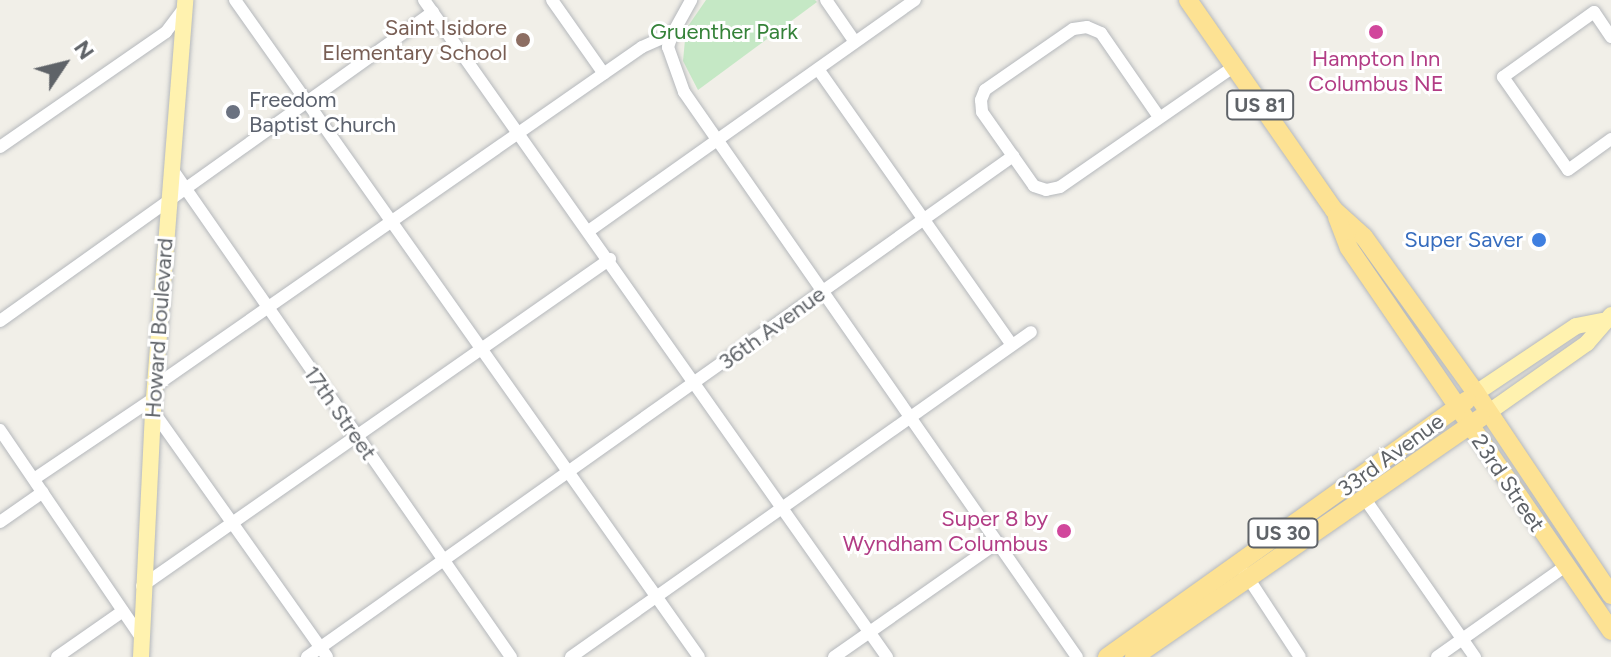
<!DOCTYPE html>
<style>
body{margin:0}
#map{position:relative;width:1611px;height:657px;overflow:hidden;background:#f1efe8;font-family:Figtree,sans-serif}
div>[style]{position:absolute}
.green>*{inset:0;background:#c5e8c5}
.roads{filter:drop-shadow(0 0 2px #b5b8bc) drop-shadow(0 0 2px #b5b8bc)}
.minor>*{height:12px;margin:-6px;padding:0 6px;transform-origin:6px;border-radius:6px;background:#fff}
.major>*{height:16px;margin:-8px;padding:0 8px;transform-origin:8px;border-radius:8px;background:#fff2af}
.highway>*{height:18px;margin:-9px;padding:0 9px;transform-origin:9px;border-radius:9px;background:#fde293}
.dots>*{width:22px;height:22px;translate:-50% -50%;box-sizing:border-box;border:4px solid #fff;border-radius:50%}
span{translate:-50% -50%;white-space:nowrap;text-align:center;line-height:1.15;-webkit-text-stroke:6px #fff;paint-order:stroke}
.shield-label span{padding:2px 6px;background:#fff;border:2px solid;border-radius:6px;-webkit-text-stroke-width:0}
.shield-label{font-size:20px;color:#5f6368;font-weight:700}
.education-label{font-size:22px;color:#785e54}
.right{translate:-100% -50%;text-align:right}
.park-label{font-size:22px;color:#348238}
.hotel-label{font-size:22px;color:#b23c85}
.worship-label{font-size:22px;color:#5b616d}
.left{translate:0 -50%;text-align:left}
.shop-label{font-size:22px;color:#366cbe}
.street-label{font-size:22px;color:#5f6368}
.north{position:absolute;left:24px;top:24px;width:80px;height:80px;-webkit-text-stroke:6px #fff;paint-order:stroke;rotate:55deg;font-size:22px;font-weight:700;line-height:32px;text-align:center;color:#5f6368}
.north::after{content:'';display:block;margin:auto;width:28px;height:36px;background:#5f6368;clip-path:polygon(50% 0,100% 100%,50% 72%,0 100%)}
</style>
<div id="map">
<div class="green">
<i style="clip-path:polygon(706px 0,815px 0,817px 2px,698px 90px,683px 61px,686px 29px)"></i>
</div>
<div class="roads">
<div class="minor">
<i style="left:235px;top:0;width:804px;rotate:54.77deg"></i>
<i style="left:424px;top:0;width:804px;rotate:54.83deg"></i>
<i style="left:552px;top:0;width:90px;rotate:54.9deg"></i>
<i style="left:826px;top:0;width:51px;rotate:55.4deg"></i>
<i style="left:673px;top:33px;width:15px;rotate:110deg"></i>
<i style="left:668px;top:47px;width:48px;rotate:70.4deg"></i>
<i style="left:684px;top:92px;width:688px;rotate:55.18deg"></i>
<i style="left:1611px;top:37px;width:30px;rotate:-124deg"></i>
<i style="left:1594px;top:12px;width:112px;rotate:144.5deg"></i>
<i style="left:1503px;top:77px;width:113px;rotate:55deg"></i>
<i style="left:1568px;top:170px;width:53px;rotate:-35.8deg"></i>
<i style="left:818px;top:69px;width:337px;rotate:54.9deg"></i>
<i style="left:1159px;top:117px;width:102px;rotate:-124.6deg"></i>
<i style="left:1101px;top:33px;width:15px;rotate:-157deg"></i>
<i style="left:1087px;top:27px;width:14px;rotate:172deg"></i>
<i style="left:1073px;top:29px;width:107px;rotate:145.3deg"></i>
<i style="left:985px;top:90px;width:11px;rotate:112deg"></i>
<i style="left:981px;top:100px;width:12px;rotate:85deg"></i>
<i style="left:982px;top:112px;width:90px;rotate:54.9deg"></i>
<i style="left:1034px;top:186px;width:13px;rotate:18deg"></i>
<i style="left:1046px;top:190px;width:14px;rotate:-12deg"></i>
<i style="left:1060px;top:187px;width:211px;rotate:-34.7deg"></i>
<i style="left:0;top:147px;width:202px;rotate:-34.7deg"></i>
<i style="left:166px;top:32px;width:30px;rotate:-53deg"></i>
<i style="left:172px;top:169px;width:594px;rotate:55.21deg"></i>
<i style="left:590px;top:230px;width:398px;rotate:-35.3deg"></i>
<i style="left:0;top:321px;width:532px;rotate:-35.51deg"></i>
<i style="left:155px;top:386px;width:593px;rotate:-34.84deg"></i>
<i style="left:642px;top:47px;width:34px;rotate:-24deg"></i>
<i style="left:673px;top:33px;width:38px;rotate:-61deg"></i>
<i style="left:153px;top:411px;width:301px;rotate:54.7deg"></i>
<i style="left:0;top:430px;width:249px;rotate:55.8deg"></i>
<i style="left:34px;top:479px;width:145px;rotate:-34deg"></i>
<i style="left:1365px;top:499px;width:193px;rotate:55.2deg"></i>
<i style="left:0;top:522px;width:52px;rotate:-34.9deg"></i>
<i style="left:1245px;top:573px;width:100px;rotate:56.8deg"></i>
<i style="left:142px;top:586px;width:571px;rotate:-34.94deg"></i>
<i style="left:57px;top:657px;width:80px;rotate:-34.9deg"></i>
<i style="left:307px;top:657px;width:866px;rotate:-35.36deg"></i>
<i style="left:571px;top:657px;width:563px;rotate:-35.24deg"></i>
<i style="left:834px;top:657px;width:200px;rotate:-35deg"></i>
<i style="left:1437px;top:657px;width:156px;rotate:-35.3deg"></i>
</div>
<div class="major">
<i style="left:1476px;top:393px;width:120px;rotate:-33.8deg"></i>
<i style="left:1576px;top:326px;width:26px;rotate:-11deg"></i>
<i style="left:1489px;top:412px;width:120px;rotate:-35.1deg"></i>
<i style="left:1587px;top:343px;width:37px;rotate:-49deg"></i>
<i style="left:141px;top:657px;width:246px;rotate:-87.2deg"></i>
<i style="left:153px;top:411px;width:412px;rotate:-85.5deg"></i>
</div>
<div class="highway">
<i style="left:1188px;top:0;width:256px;rotate:55.2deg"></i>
<i style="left:1334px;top:210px;width:40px;rotate:42deg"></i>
<i style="left:1364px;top:237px;width:192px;rotate:54.3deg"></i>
<i style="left:1476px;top:393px;width:243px;rotate:56.2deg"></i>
<i style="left:1337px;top:217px;width:33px;rotate:69deg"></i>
<i style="left:1349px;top:248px;width:464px;rotate:55.6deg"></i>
<i style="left:1107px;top:657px;width:442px;rotate:-35.5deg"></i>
<i style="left:1134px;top:657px;width:421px;rotate:-34.6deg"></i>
</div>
</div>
<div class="dots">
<i style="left:1376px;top:32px;background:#d1479c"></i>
<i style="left:523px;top:40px;background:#8d6e63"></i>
<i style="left:233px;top:112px;background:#6b7280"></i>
<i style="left:1539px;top:240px;background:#3f7fe0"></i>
<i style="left:1064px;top:531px;background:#d1479c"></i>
</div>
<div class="shield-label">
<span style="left:1260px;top:105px">US 81</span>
<span style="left:1283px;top:533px">US 30</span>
</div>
<div class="education-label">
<span class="right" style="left:507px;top:40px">Saint Isidore<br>Elementary School</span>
</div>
<div class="park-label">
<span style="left:724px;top:32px">Gruenther Park</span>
</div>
<div class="hotel-label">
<span style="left:1376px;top:71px">Hampton Inn<br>Columbus NE</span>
<span class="right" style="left:1048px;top:531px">Super 8 by<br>Wyndham Columbus</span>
</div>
<div class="worship-label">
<span class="left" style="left:249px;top:112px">Freedom<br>Baptist Church</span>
</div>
<div class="shop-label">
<span class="right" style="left:1523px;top:240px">Super Saver</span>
</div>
<div class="street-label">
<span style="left:159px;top:328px;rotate:-86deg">Howard Boulevard</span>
<span style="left:772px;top:328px;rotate:-36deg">36th Avenue</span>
<span style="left:340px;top:413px;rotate:55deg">17th Street</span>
<span style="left:1391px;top:455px;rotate:-36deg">33rd Avenue</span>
<span style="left:1508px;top:483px;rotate:56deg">23rd Street</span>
</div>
<div class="north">N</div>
</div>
